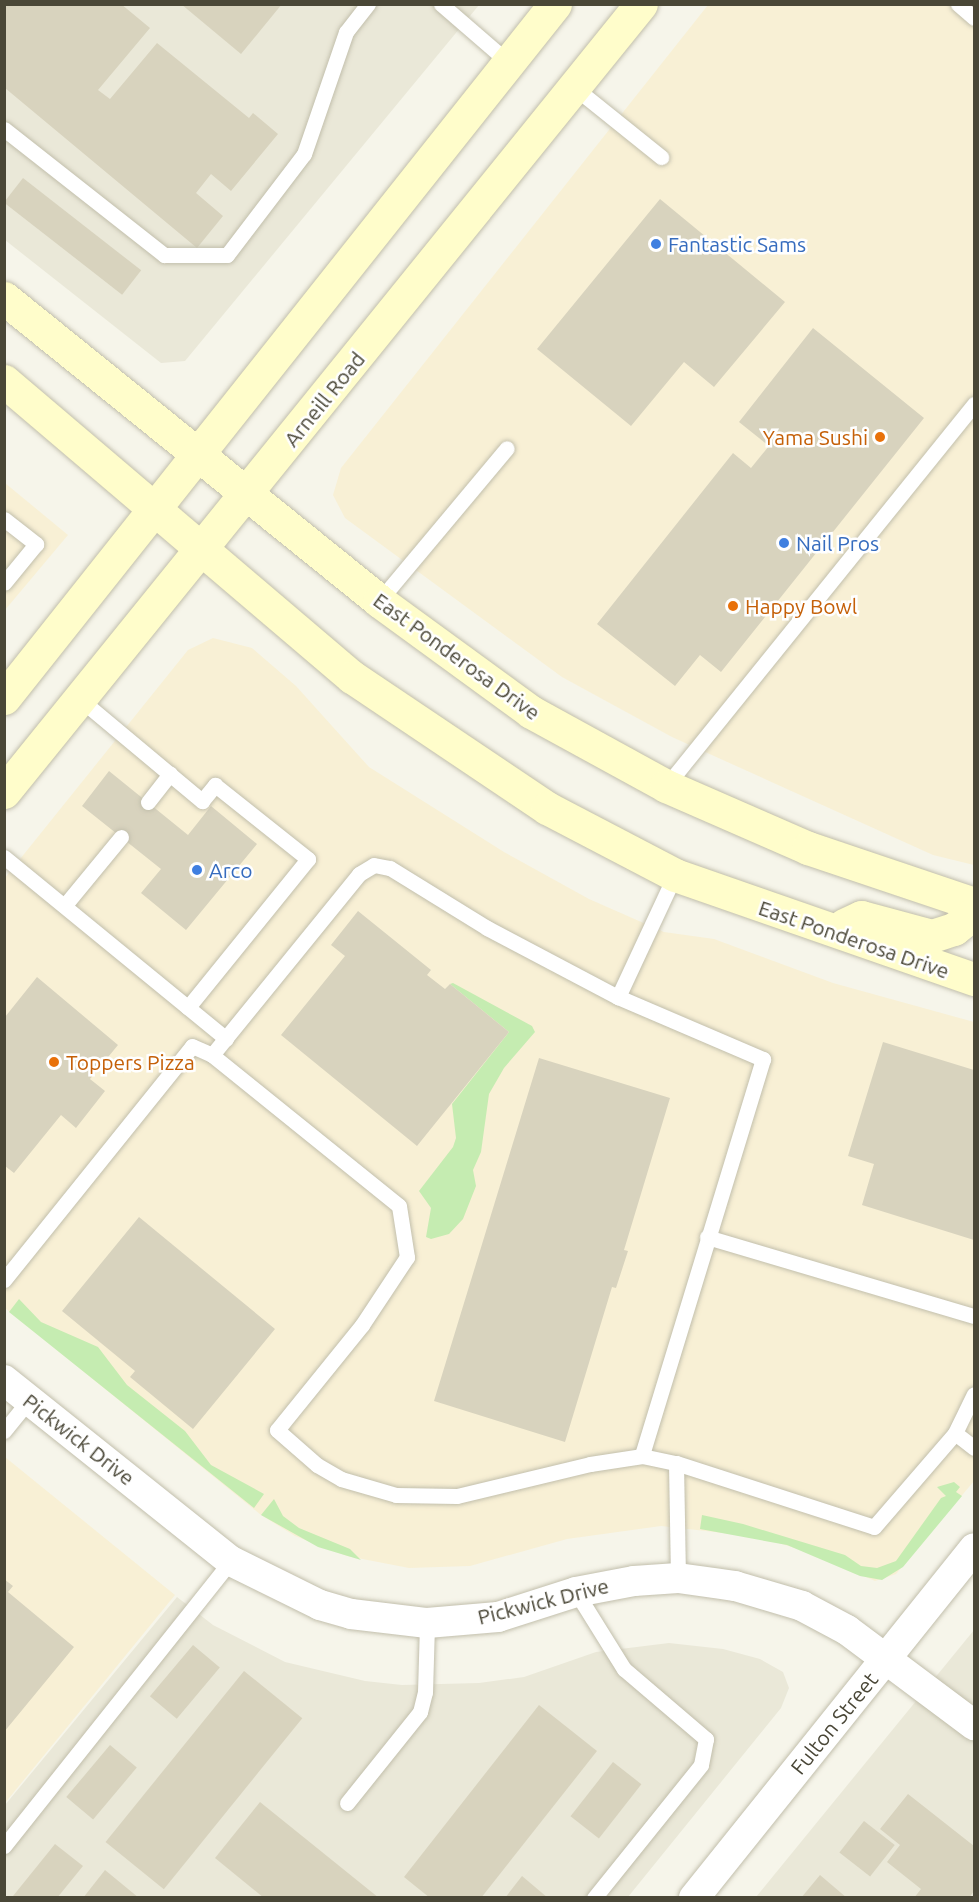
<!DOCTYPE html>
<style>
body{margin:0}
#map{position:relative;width:979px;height:1902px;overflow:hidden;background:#f6f5ea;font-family:Ubuntu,sans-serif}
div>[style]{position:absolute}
.residential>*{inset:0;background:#eae8d8}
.commercial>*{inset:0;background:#f8f0d5}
.green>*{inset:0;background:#c5ecb1}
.building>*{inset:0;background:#d8d3be;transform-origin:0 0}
.roads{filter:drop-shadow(0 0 2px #c2bfac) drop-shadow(0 0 2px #c2bfac)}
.service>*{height:15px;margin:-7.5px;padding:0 7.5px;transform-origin:7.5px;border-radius:7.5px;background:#fff}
.minor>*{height:30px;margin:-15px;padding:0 15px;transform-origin:15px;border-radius:15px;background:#fff}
.secondary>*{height:33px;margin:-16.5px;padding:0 16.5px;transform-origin:16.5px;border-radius:16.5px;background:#fffdcb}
.dots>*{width:16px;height:16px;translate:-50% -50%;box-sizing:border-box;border:3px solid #fff;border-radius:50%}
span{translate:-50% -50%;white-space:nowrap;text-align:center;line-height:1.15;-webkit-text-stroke:5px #fff;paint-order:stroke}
.shop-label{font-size:21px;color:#366cbe}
.left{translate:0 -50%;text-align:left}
.street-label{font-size:21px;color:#4a4737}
.food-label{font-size:21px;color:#c56008}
.right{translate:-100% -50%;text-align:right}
.frame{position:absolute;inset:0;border:6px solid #4a4737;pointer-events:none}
</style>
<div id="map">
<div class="residential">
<i style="clip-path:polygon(4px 5px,479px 5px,185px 361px,161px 363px,5px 240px)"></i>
<i style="clip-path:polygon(177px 1597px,213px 1625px,285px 1662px,365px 1681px,402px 1685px,479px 1683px,524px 1677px,596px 1652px,669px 1643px,723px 1649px,760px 1659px,783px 1672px,789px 1688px,781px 1708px,628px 1897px,5px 1898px,5px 1805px)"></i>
<i style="clip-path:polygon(974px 1630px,974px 1897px,756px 1897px)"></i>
</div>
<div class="commercial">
<i style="clip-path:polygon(708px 5px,974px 5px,974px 865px,933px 855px,672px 737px,562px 677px,345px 518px,333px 495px,341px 468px)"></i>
<i style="clip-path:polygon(5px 483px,68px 535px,5px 610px)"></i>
<i style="clip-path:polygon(213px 638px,252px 648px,296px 686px,369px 767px,504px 852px,589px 899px,664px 932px,714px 939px,833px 983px,974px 1022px,974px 1481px,896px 1574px,875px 1581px,815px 1554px,759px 1537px,661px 1526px,567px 1539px,470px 1566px,409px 1568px,347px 1556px,295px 1536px,261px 1515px,5px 1308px,4px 879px,188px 650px)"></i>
<i style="clip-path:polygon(5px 1457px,175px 1595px,5px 1803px)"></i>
</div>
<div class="green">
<i style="clip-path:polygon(453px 983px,532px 1026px,535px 1032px,504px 1068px,489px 1094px,481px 1152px,473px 1170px,476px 1186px,463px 1219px,449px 1234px,431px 1239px,426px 1237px,431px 1208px,419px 1191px,453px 1147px,456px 1138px,452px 1104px,509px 1032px,450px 984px)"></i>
<i style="clip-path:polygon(19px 1299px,41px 1322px,98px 1347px,127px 1385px,185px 1431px,211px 1465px,264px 1494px,254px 1508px,9px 1312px)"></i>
<i style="clip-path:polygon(954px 1482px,960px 1487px,956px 1492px,962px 1496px,903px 1567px,882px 1580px,860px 1576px,787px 1545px,700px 1529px,702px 1515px,743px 1524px,845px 1555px,861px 1566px,877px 1568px,896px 1561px,941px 1498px,946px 1496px,937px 1487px)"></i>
<i style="clip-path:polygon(274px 1499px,283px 1516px,299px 1528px,350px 1549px,361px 1560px,318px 1547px,261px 1515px)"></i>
</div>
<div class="building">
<i style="clip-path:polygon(5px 4px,121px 4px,150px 28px,98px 90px,110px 99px,157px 43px,249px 118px,253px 113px,278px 134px,231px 191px,211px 174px,196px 193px,223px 216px,197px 248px,5px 88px)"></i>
<i style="clip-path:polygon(181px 4px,282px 4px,241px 54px)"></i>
<i style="left:23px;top:178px;width:150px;height:31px;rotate:38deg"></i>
<i style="clip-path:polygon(660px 199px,785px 302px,714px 387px,684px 362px,631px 426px,537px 349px)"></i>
<i style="clip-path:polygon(813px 328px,924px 418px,721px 672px,700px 655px,675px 686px,597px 624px,733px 453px,751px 468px,769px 446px,739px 422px)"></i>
<i style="clip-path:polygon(109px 771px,188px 835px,211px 806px,257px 844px,186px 930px,141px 893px,161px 869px,82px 806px)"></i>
<i style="clip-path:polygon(358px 911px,431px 970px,427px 975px,445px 989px,450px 984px,509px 1032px,417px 1146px,281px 1035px,345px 956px,331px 945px)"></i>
<i style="clip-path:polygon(37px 977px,118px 1045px,90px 1079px,105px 1091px,76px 1128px,61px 1115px,14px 1173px,5px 1166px,5px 1017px)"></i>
<i style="clip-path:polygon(883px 1042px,974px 1070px,974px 1240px,862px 1205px,874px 1164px,848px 1156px)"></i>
<i style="clip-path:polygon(539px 1058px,670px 1098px,624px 1250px,628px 1251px,616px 1288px,612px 1287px,565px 1442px,434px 1401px)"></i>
<i style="clip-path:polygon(139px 1217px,275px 1329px,193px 1429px,130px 1377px,135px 1371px,62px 1311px)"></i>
<i style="clip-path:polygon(4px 1579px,13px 1586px,8px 1592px,74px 1647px,4px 1732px)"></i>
<i style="left:193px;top:1645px;width:35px;height:67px;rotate:40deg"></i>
<i style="left:244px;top:1671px;width:75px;height:220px;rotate:39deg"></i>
<i style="clip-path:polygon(539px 1705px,597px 1751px,481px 1898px,430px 1898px,404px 1877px)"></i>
<i style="left:110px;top:1745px;width:35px;height:68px;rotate:40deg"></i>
<i style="left:613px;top:1762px;width:36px;height:69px;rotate:38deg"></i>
<i style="clip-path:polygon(908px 1794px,974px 1846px,974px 1891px,969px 1898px,914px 1898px,921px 1889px,887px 1862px,900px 1845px,880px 1829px)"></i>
<i style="clip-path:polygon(260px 1802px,379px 1898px,264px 1898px,215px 1858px)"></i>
<i style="left:864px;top:1821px;width:39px;height:40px;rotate:38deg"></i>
<i style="clip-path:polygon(55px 1844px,83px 1866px,57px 1898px,15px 1898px,13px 1896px)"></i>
<i style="clip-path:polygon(105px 1870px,139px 1898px,83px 1898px)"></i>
<i style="clip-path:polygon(820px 1875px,847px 1898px,801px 1898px)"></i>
<i style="clip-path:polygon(522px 1876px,548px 1898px,505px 1898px)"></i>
</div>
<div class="roads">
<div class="service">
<i style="left:441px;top:4px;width:89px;rotate:40.9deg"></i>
<i style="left:958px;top:4px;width:21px;rotate:41deg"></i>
<i style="left:574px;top:87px;width:112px;rotate:38.8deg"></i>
<i style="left:4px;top:129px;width:204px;rotate:38.2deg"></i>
<i style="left:164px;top:255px;width:63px"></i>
<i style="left:227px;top:255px;width:127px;rotate:-52.7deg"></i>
<i style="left:304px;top:154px;width:129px;rotate:-71deg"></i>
<i style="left:346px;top:32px;width:36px;rotate:-52deg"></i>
<i style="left:4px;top:519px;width:41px;rotate:38deg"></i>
<i style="left:36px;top:544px;width:50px;rotate:129.4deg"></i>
<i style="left:379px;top:601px;width:199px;rotate:-50.1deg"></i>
<i style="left:81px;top:700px;width:158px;rotate:39.9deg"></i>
<i style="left:202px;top:801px;width:21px;rotate:-51deg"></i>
<i style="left:215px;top:785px;width:119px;rotate:38.5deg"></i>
<i style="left:308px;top:859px;width:191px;rotate:129deg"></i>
<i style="left:666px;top:786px;width:491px;rotate:-51.1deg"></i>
<i style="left:148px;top:802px;width:36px;rotate:-52deg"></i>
<i style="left:4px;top:857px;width:287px;rotate:39.3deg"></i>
<i style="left:65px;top:905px;width:88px;rotate:-50.5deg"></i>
<i style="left:618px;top:997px;width:135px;rotate:-65deg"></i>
<i style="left:212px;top:1055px;width:233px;rotate:-50.9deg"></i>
<i style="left:359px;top:874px;width:17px;rotate:-31deg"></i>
<i style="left:374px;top:865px;width:16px;rotate:11deg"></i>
<i style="left:390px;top:868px;width:114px;rotate:31.7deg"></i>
<i style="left:487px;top:928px;width:148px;rotate:27.8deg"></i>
<i style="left:618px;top:997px;width:158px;rotate:23.2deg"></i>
<i style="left:763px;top:1059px;width:415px;rotate:107deg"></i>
<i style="left:707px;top:1237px;width:278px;rotate:16.5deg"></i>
<i style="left:4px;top:1280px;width:300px;rotate:-51.2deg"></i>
<i style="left:192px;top:1046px;width:22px;rotate:24deg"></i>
<i style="left:212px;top:1055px;width:240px;rotate:38.9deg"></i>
<i style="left:399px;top:1206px;width:52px;rotate:81.1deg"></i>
<i style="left:407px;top:1257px;width:82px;rotate:123.5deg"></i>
<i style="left:362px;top:1325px;width:135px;rotate:129deg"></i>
<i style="left:277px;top:1430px;width:53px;rotate:41.2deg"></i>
<i style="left:317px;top:1465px;width:28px;rotate:30deg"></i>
<i style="left:341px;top:1479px;width:57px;rotate:16.2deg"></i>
<i style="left:396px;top:1495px;width:61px;rotate:0.9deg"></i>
<i style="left:457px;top:1496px;width:137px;rotate:-13.5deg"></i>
<i style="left:590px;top:1464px;width:53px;rotate:-8.7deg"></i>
<i style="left:642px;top:1456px;width:35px;rotate:12deg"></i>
<i style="left:676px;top:1463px;width:208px;rotate:17.9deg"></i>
<i style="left:874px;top:1527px;width:124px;rotate:-49.2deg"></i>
<i style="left:955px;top:1433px;width:43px;rotate:-64deg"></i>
<i style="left:4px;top:1431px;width:40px;rotate:-51deg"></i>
<i style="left:955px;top:1433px;width:24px;rotate:38deg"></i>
<i style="left:676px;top:1463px;width:115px;rotate:89deg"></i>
<i style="left:576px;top:1592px;width:91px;rotate:58.1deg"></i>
<i style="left:624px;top:1669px;width:108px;rotate:40.5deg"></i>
<i style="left:706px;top:1739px;width:26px;rotate:101deg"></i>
<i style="left:701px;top:1765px;width:171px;rotate:128.8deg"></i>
<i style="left:347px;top:1803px;width:117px;rotate:-51.3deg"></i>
<i style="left:420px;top:1712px;width:21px;rotate:-76deg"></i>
<i style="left:425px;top:1692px;width:69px;rotate:-88.3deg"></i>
<i style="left:4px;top:1846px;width:364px;rotate:-51.5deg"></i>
</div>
<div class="minor">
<i style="left:4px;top:1380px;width:290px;rotate:38.6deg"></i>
<i style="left:231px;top:1561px;width:99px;rotate:26.3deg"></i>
<i style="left:320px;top:1605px;width:32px;rotate:16deg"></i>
<i style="left:351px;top:1614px;width:77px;rotate:6.8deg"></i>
<i style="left:427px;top:1623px;width:71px;rotate:-4.8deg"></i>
<i style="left:498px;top:1617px;width:82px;rotate:-17.8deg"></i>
<i style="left:576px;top:1592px;width:59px;rotate:-10.7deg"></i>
<i style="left:634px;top:1581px;width:44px;rotate:-3.9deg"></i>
<i style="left:678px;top:1578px;width:58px;rotate:8deg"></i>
<i style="left:735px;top:1586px;width:70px;rotate:16.6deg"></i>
<i style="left:802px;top:1606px;width:51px;rotate:28.1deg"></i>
<i style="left:847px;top:1630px;width:159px;rotate:36.8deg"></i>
<i style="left:694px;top:1898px;width:448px;rotate:-51.3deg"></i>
</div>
<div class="secondary">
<i style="left:4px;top:298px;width:482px;rotate:38.9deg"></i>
<i style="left:379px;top:601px;width:188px;rotate:36.1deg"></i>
<i style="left:531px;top:712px;width:154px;rotate:28.7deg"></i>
<i style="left:666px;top:786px;width:155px;rotate:23.6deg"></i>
<i style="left:808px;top:848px;width:175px;rotate:18.6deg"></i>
<i style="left:4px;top:381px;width:457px;rotate:40.4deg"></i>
<i style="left:352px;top:677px;width:235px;rotate:33.9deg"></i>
<i style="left:547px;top:808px;width:144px;rotate:27.6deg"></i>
<i style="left:675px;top:875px;width:317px;rotate:19.2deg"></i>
<i style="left:4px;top:698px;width:886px;rotate:-51.55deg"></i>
<i style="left:4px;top:792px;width:1013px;rotate:-51.05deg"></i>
<i style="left:844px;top:925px;width:19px;rotate:-25deg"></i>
<i style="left:861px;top:917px;width:73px;rotate:15deg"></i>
<i style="left:932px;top:936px;width:23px;rotate:-18deg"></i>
<i style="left:954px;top:929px;width:26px;rotate:-39deg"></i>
</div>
</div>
<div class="dots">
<i style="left:656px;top:244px;background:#3f7fe0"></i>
<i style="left:880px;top:437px;background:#e8710a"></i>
<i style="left:784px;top:543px;background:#3f7fe0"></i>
<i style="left:733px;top:606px;background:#e8710a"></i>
<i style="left:197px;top:870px;background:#3f7fe0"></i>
<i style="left:54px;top:1062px;background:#e8710a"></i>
</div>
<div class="shop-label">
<span class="left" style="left:668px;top:244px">Fantastic Sams</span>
<span class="left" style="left:796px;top:543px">Nail Pros</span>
<span class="left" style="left:209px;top:870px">Arco</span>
</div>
<div class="street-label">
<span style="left:324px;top:399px;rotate:-51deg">Arneill Road</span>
<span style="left:457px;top:656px;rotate:36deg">East Ponderosa Drive</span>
<span style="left:854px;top:939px;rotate:19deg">East Ponderosa Drive</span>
<span style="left:79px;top:1439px;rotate:38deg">Pickwick Drive</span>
<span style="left:543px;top:1601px;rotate:-14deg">Pickwick Drive</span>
<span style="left:834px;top:1723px;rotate:-51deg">Fulton Street</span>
</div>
<div class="food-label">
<span class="right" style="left:868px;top:437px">Yama Sushi</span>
<span class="left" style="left:745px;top:606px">Happy Bowl</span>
<span class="left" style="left:66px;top:1062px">Toppers Pizza</span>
</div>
<div class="frame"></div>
</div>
